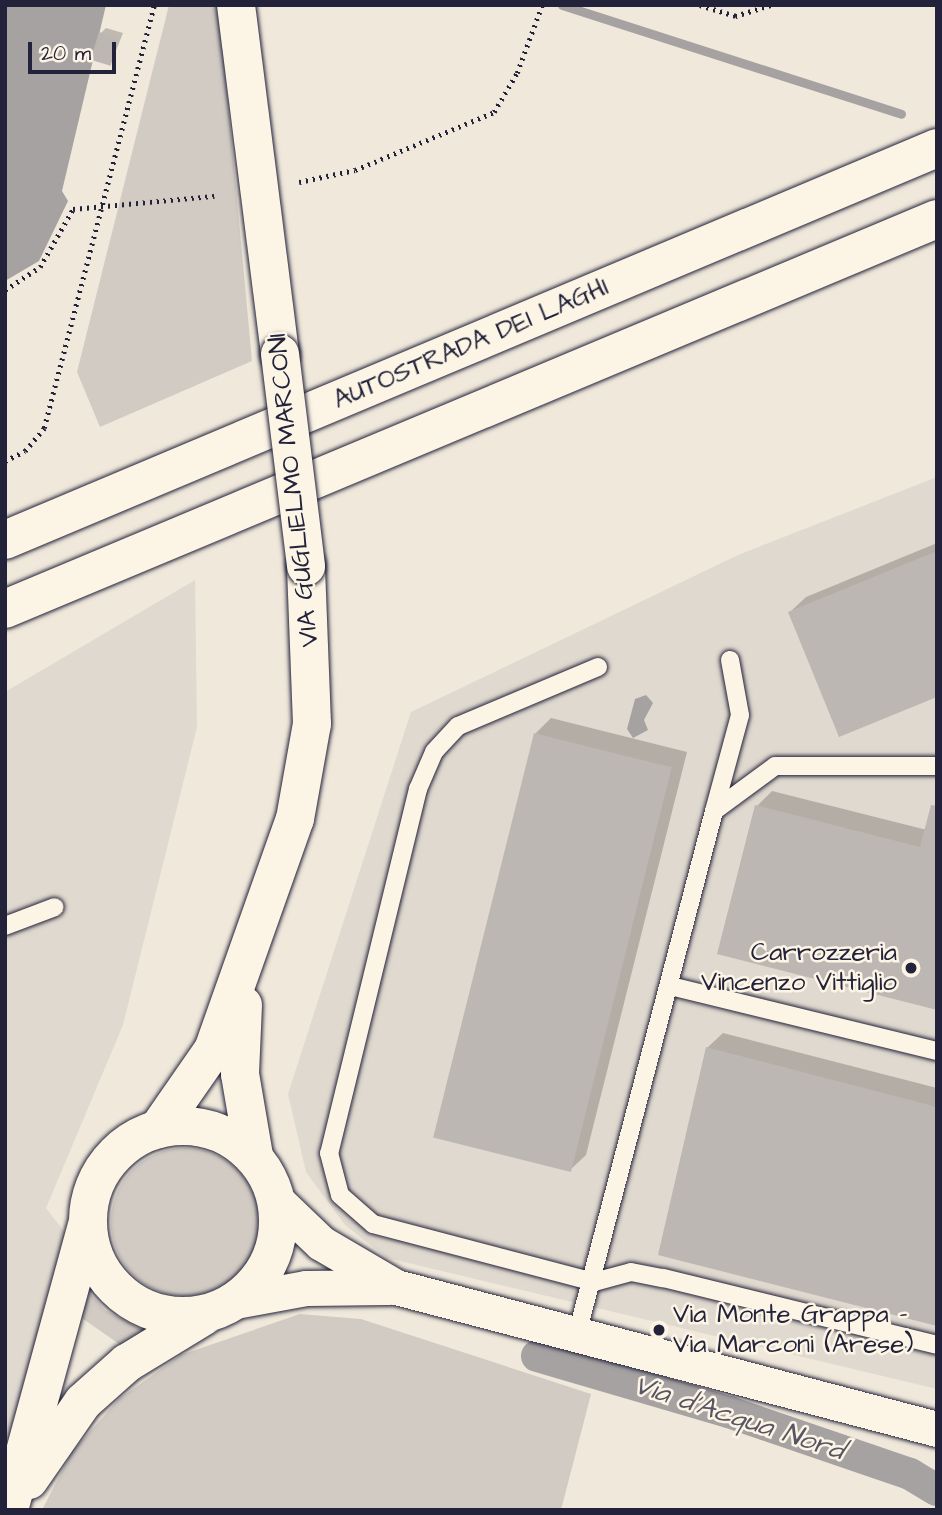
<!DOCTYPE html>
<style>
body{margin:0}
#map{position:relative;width:942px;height:1515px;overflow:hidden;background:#efe8db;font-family:"Architects Daughter",sans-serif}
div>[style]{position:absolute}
.built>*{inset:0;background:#e0d9cf}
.green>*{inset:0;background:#d1cbc3}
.round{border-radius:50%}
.water>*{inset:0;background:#a6a2a2}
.shadow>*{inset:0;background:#0003}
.stream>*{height:9px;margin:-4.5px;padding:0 4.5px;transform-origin:4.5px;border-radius:4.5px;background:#a6a2a2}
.canal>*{height:32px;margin:-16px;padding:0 16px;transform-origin:16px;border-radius:16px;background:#a6a2a2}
.building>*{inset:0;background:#bcb7b3;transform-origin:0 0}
.path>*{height:4.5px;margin-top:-2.25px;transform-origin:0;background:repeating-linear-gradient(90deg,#22223b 0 2px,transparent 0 7px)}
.roads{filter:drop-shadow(0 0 2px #22223b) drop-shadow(0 0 2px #22223b)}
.lane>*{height:18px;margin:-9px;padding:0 9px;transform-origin:9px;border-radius:9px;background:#fcf5e5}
.street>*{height:35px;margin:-17.5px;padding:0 17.5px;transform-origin:17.5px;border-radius:17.5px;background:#fcf5e5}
.secondary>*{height:38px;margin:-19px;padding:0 19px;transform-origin:19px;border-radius:19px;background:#fcf5e5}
.secondary>.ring{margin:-19px;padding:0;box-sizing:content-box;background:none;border:38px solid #fcf5e5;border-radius:50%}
.highway>*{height:38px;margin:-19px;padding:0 19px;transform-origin:19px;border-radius:19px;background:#fcf5e5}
.bridges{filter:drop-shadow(0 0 2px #22223b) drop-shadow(0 0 2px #22223b)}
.secondary-bridge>*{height:38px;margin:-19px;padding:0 19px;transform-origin:19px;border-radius:19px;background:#fcf5e5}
.dots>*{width:19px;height:19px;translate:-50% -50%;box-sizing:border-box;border:4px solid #fcf5e5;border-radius:50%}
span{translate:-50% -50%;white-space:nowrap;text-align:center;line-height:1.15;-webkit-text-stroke:5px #fcf5e5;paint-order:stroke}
.street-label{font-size:26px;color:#22223b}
.poi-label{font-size:26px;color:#22223b}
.right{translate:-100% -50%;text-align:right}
.left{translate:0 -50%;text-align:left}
.water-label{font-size:28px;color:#575564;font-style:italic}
.frame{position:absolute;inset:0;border:7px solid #22223b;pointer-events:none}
.scale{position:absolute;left:28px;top:42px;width:88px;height:32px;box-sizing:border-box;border:4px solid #22223b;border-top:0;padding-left:9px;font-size:21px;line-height:24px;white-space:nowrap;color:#22223b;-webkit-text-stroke:5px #fcf5e5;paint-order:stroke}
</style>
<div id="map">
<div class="built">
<i style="clip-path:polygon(937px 477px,937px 1389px,387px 1258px,345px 1225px,306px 1172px,288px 1094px,411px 712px,738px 555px)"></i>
<i style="clip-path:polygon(195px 580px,197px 727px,123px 1025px,46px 1208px,66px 1234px,5px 1449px,5px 692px)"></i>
</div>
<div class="green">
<i style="clip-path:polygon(169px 5px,219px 5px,252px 361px,100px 427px,77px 372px)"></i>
<i class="round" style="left:111px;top:1148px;width:148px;height:148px"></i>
<i style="clip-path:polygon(88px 1291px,105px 1310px,144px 1331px,122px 1346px,79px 1316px)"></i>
<i style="clip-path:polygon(300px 1314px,361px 1319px,591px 1394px,561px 1510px,42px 1510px,72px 1452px,119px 1399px,181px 1355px)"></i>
</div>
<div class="water">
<i style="clip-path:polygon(5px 5px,106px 5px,62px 191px,68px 201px,39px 261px,5px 281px)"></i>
<i style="clip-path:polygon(646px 695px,653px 703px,644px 720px,648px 730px,633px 738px,627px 729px,635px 699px)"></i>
</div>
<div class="shadow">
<i style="clip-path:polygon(106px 28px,123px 33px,111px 63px,101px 33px)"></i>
<i style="clip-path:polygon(937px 543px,937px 695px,790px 612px,806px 597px)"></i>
<i style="clip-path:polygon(551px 718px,687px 752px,586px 1155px,570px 1170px,536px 733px)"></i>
<i style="clip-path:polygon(772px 791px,927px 830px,937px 802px,937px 1008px,757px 806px)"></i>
<i style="clip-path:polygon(723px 1033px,937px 1088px,937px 1325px,707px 1048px)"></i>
</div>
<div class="stream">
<i style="left:562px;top:5px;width:356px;rotate:17.8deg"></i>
</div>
<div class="canal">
<i style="left:537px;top:1356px;width:200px;rotate:16.3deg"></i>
<i style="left:729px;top:1412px;width:191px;rotate:18.9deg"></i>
<i style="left:910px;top:1474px;width:31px;rotate:31deg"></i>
</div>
<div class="building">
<i style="left:99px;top:32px;width:21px;height:29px;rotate:17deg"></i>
<i style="clip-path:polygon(937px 551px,937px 697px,839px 737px,788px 612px)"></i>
<i style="left:534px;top:733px;width:142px;height:417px;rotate:14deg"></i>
<i style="clip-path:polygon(755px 805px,920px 847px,931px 805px,937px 806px,937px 1010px,717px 954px)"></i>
<i style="clip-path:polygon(706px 1047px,937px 1107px,937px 1326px,658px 1255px)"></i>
</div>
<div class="path">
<i style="left:700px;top:5px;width:37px;rotate:17deg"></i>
<i style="left:735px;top:16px;width:38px;rotate:-17deg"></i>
<i style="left:299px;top:182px;width:57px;rotate:-12.1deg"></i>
<i style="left:355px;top:170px;width:151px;rotate:-22.6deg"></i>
<i style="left:494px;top:112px;width:45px;rotate:-59.5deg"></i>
<i style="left:517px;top:73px;width:72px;rotate:-69.8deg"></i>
<i style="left:5px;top:290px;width:42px;rotate:-33.3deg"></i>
<i style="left:40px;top:267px;width:67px;rotate:-60.4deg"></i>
<i style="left:73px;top:209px;width:142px;rotate:-5.3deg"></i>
<i style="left:5px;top:461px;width:22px;rotate:-27deg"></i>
<i style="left:25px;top:451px;width:30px;rotate:-50deg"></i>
<i style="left:44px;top:428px;width:437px;rotate:-75.4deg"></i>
</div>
<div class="roads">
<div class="lane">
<i style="left:598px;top:667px;width:152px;rotate:157.1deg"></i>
<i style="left:458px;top:726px;width:35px;rotate:133deg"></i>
<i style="left:434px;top:752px;width:40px;rotate:113.4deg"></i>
<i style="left:418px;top:789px;width:375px;rotate:103.7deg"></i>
<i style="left:329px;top:1153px;width:43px;rotate:75.3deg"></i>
<i style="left:340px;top:1195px;width:44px;rotate:41.3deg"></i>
<i style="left:373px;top:1224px;width:228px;rotate:14.7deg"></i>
<i style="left:594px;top:1282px;width:38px;rotate:-15deg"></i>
<i style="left:631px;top:1272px;width:33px;rotate:11deg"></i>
<i style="left:663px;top:1278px;width:282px;rotate:13.7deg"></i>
<i style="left:714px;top:811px;width:99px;rotate:-74.8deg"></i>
<i style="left:740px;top:715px;width:56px;rotate:-100.3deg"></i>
<i style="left:5px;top:926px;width:53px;rotate:-20.8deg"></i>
<i style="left:670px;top:986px;width:275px;rotate:13.7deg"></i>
<i style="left:577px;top:1334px;width:541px;rotate:-75.32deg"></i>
<i style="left:714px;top:811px;width:76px;rotate:-36.4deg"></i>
<i style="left:775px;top:766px;width:162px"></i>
</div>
<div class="street">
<i style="left:276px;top:1200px;width:62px;rotate:43.7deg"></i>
<i style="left:321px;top:1243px;width:87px;rotate:30.4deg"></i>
<i style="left:396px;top:1287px;width:559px;rotate:14.71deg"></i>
<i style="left:235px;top:1301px;width:72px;rotate:-10.4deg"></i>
<i style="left:306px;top:1288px;width:83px;rotate:-0.7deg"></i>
</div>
<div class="secondary">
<i style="left:236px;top:5px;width:352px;rotate:82.8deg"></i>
<i style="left:243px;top:1005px;width:69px;rotate:92.5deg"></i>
<i style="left:240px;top:1074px;width:83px;rotate:80.3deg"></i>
<i class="ring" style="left:88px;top:1126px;width:152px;height:152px"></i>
<i style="left:158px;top:1129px;width:96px;rotate:-55.2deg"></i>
<i style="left:213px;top:1050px;width:245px;rotate:-70.5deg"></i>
<i style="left:295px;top:819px;width:97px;rotate:-79.9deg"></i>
<i style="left:312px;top:724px;width:158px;rotate:-92.2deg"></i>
<i style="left:29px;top:1480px;width:95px;rotate:-55.3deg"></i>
<i style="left:83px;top:1402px;width:59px;rotate:-41.6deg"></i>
<i style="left:127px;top:1363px;width:90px;rotate:-31.4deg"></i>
<i style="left:9px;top:1510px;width:296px;rotate:-74.7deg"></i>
</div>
<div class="highway">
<i style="left:5px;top:540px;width:1011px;rotate:-22.81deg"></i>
<i style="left:5px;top:609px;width:1010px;rotate:-22.71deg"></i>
</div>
</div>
<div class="bridges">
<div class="secondary-bridge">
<i style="left:280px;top:354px;width:214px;rotate:83deg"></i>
</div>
</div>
<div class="dots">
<i style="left:911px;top:968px;background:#22223b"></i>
<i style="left:659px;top:1330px;background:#22223b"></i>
</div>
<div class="street-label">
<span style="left:471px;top:344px;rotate:-23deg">AUTOSTRADA DEI LAGHI</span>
<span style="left:294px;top:490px;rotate:-96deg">VIA GUGLIELMO MARCONI</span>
</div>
<div class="poi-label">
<span class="right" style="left:897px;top:968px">Carrozzeria<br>Vincenzo Vittiglio</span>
<span class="left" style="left:673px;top:1330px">Via Monte Grappa -<br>Via Marconi (Arese)</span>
</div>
<div class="water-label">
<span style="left:739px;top:1418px;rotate:18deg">Via d'Acqua Nord</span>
</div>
<div class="frame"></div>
<div class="scale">20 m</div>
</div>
